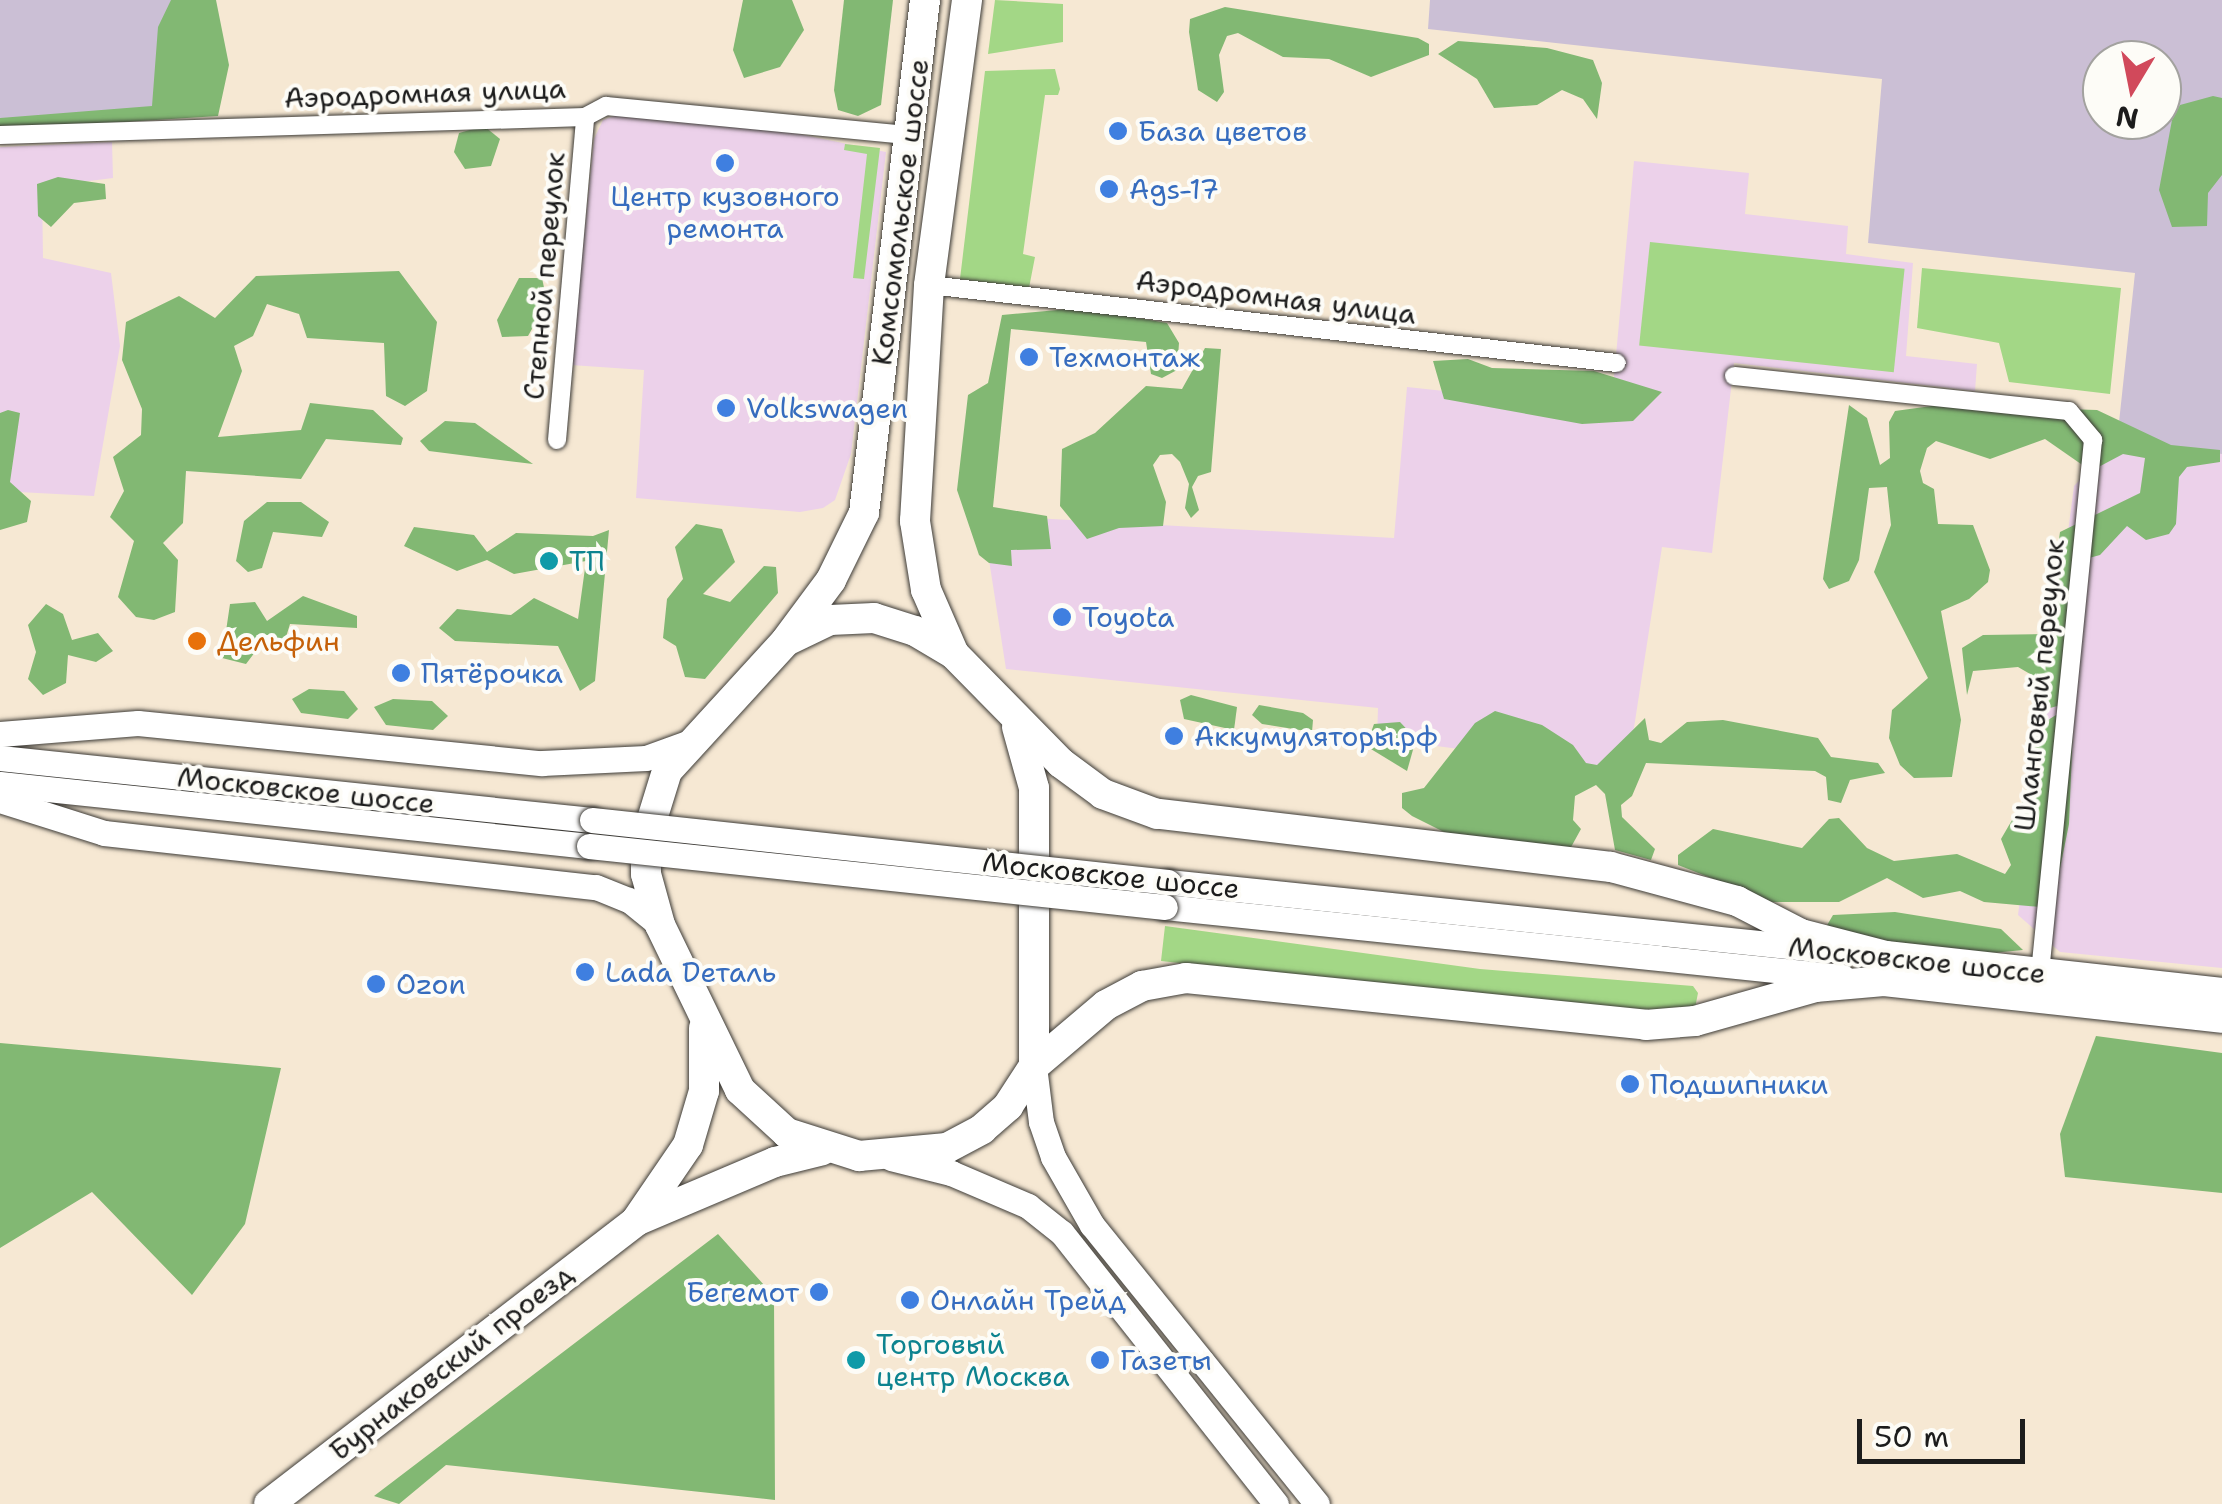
<!DOCTYPE html>
<meta charset="utf-8">
<style>
body{margin:0}
#map{position:relative;width:2222px;height:1504px;overflow:hidden;background:#f6e8d3;font-family:"Shantell Sans",sans-serif}
div>[style]{position:absolute}
.built>*{inset:0;background:#ecd1ea}
.industrial>*{inset:0;background:#cbbfd5;transform-origin:0 0}
.green>*{inset:0;background:#a3d786;transform-origin:0 0}
.forest>*{inset:0;background:#82b873}
.roads{filter:drop-shadow(0 0 2px #3d3b37) drop-shadow(0 0 2px #3d3b37)}
.minor>*{height:18px;margin:-9px;padding:0 9px;transform-origin:9px;border-radius:9px;background:#fff}
.secondary>*{height:25px;margin:-12.5px;padding:0 12.5px;transform-origin:12.5px;border-radius:12.5px;background:#fff}
.primary>*{height:30px;margin:-15px;padding:0 15px;transform-origin:15px;border-radius:15px;background:#fff}
.bridges{filter:drop-shadow(0 0 2px #3d3b37) drop-shadow(0 0 2px #3d3b37)}
.secondary-bridge>*{height:25px;margin:-12.5px;padding:0 12.5px;transform-origin:12.5px;border-radius:12.5px;background:#fff}
.dots>*{width:28px;height:28px;translate:-50% -50%;box-sizing:border-box;border:5px solid #fdfcf7;border-radius:50%}
span{translate:-50% -50%;white-space:nowrap;text-align:center;line-height:1.15;-webkit-text-stroke:8px #fdfcf7;paint-order:stroke}
.street-label{font-size:28px;color:#1c1c1c}
.shop-label{font-size:28px;color:#366cbe}
.left{translate:0 -50%;text-align:left}
.right{translate:-100% -50%;text-align:right}
.culture-label{font-size:28px;color:#0d838f}
.food-label{font-size:28px;color:#c56008}
.north{position:absolute;left:2082px;top:40px;width:100px;height:100px;box-sizing:border-box;background:#fdfcf7;border:2px solid #a3a29f;border-radius:50%;rotate:190deg;font-size:28px;font-weight:700;line-height:40px;text-align:center;color:#1c1c1c}
.north::after{content:'';display:block;margin:auto;width:35px;height:45px;background:#d1495b;clip-path:polygon(50% 0,100% 100%,50% 72%,0 100%)}
.scale{position:absolute;left:1857px;top:1419px;width:168px;height:45px;box-sizing:border-box;border:5px solid #1c1c1c;border-top:0;padding-left:12px;font-size:30px;line-height:35px;white-space:nowrap;color:#1c1c1c;-webkit-text-stroke:8px #fdfcf7;paint-order:stroke}
</style>
<div id="map">
<div class="built">
<i style="clip-path:polygon(622px 113px,780px 130px,886px 152px,851px 454px,835px 500px,823px 508px,800px 512px,636px 498px,644px 370px,571px 365px,594px 139px,603px 120px)"></i>
<i style="clip-path:polygon(112px 142px,113px 178px,42px 187px,43px 258px,111px 273px,120px 346px,94px 496px,0 491px,0 147px)"></i>
<i style="clip-path:polygon(1634px 161px,1749px 173px,1745px 214px,1848px 226px,1846px 254px,1913px 263px,1906px 356px,1977px 364px,1975px 391px,1734px 363px,1712px 553px,1662px 547px,1633px 734px,1601px 768px,1377px 738px,1378px 708px,1006px 669px,982px 515px,1394px 538px,1407px 387px,1611px 409px)"></i>
<i style="clip-path:polygon(2117px 441px,2222px 454px,2222px 968px,2060px 952px,2018px 915px,2074px 486px)"></i>
</div>
<div class="industrial">
<i style="left:0;top:0;width:172px;height:119px"></i>
<i style="clip-path:polygon(evenodd,1430px 0,2222px 0,2222px 454px,2117px 441px,2135px 273px,1868px 243px,1882px 79px,1428px 29px,1430px 0,2102px 60px,2162px 60px,2162px 120px,2102px 120px,2102px 60px)"></i>
</div>
<div class="green">
<i style="clip-path:polygon(995px 0,1063px 4px,1063px 42px,988px 54px)"></i>
<i style="clip-path:polygon(1055px 69px,1060px 89px,1058px 95px,1045px 95px,1023px 254px,1035px 257px,1029px 288px,960px 279px,985px 71px)"></i>
<i style="clip-path:polygon(845px 144px,880px 148px,864px 279px,853px 278px,867px 154px,844px 150px)"></i>
<i style="left:1650px;top:242px;width:256px;height:104px;rotate:6deg"></i>
<i style="clip-path:polygon(1922px 268px,2121px 288px,2110px 394px,2009px 382px,1999px 343px,1917px 328px)"></i>
<i style="clip-path:polygon(1165px 926px,1480px 969px,1693px 986px,1698px 993px,1695px 1008px,1614px 1011px,1161px 961px)"></i>
</div>
<div class="forest">
<i style="clip-path:polygon(171px 0,216px 0,229px 65px,218px 116px,0 130px,0 118px,152px 106px,158px 27px)"></i>
<i style="clip-path:polygon(743px 0,792px 0,804px 30px,780px 67px,744px 78px,733px 50px)"></i>
<i style="clip-path:polygon(844px 0,893px 0,881px 105px,858px 116px,838px 110px,834px 90px)"></i>
<i style="clip-path:polygon(1225px 7px,1418px 38px,1429px 44px,1429px 55px,1371px 77px,1329px 59px,1283px 57px,1238px 33px,1227px 36px,1219px 55px,1224px 92px,1217px 102px,1198px 90px,1189px 32px,1190px 19px)"></i>
<i style="clip-path:polygon(1458px 41px,1547px 48px,1593px 60px,1602px 83px,1597px 119px,1583px 99px,1562px 90px,1537px 105px,1494px 108px,1477px 79px,1438px 54px)"></i>
<i style="clip-path:polygon(2213px 96px,2222px 98px,2222px 175px,2208px 193px,2207px 226px,2172px 227px,2159px 190px,2172px 120px,2180px 105px)"></i>
<i style="clip-path:polygon(484px 126px,500px 139px,491px 166px,465px 169px,454px 152px,459px 133px)"></i>
<i style="clip-path:polygon(58px 177px,105px 184px,106px 199px,74px 203px,51px 227px,38px 216px,37px 184px)"></i>
<i style="clip-path:polygon(399px 271px,437px 322px,427px 391px,405px 406px,386px 396px,384px 343px,307px 338px,299px 314px,267px 304px,253px 336px,234px 346px,242px 371px,218px 437px,301px 430px,310px 403px,373px 410px,403px 438px,401px 445px,326px 439px,301px 479px,186px 471px,183px 523px,163px 543px,178px 560px,175px 612px,154px 620px,136px 617px,118px 597px,134px 541px,110px 517px,124px 491px,113px 457px,141px 435px,142px 409px,122px 360px,126px 322px,179px 296px,215px 318px,256px 276px)"></i>
<i style="clip-path:polygon(519px 278px,542px 278px,547px 302px,528px 336px,502px 337px,497px 320px)"></i>
<i style="clip-path:polygon(1080px 308px,1167px 323px,1179px 343px,1177px 370px,1162px 378px,1151px 374px,1146px 342px,1011px 329px,993px 507px,1047px 516px,1051px 549px,1011px 550px,1012px 566px,989px 563px,979px 555px,957px 490px,968px 395px,988px 383px,1002px 315px)"></i>
<i style="clip-path:polygon(1205px 348px,1221px 349px,1211px 472px,1198px 476px,1192px 487px,1199px 510px,1191px 518px,1185px 508px,1189px 484px,1180px 462px,1172px 454px,1160px 455px,1153px 465px,1166px 502px,1163px 526px,1119px 528px,1087px 539px,1060px 506px,1062px 449px,1095px 433px,1146px 386px,1182px 389px)"></i>
<i style="clip-path:polygon(1468px 359px,1492px 368px,1594px 371px,1662px 392px,1633px 421px,1582px 424px,1444px 399px,1433px 361px)"></i>
<i style="clip-path:polygon(1849px 405px,1867px 418px,1880px 465px,1890px 458px,1889px 422px,1895px 411px,1939px 405px,2097px 410px,2171px 445px,2220px 450px,2220px 462px,2187px 467px,2179px 477px,2176px 524px,2169px 534px,2146px 540px,2127px 526px,2100px 555px,2089px 558px,2061px 705px,2050px 708px,2037px 678px,2018px 667px,1973px 671px,1967px 695px,1962px 648px,1983px 635px,2045px 634px,2060px 532px,2140px 493px,2145px 458px,2123px 454px,2091px 471px,2045px 439px,1990px 459px,1936px 441px,1927px 448px,1920px 471px,1923px 483px,1934px 489px,1938px 524px,1973px 525px,1990px 570px,1988px 582px,1969px 599px,1941px 611px,1961px 720px,1952px 777px,1914px 778px,1900px 765px,1889px 738px,1892px 710px,1928px 678px,1874px 572px,1891px 525px,1887px 487px,1869px 488px,1859px 560px,1849px 581px,1829px 589px,1823px 579px)"></i>
<i style="clip-path:polygon(8px 410px,20px 413px,10px 482px,31px 501px,27px 522px,0 530px,0 413px)"></i>
<i style="clip-path:polygon(445px 421px,475px 423px,533px 464px,429px 451px,420px 441px)"></i>
<i style="clip-path:polygon(267px 502px,301px 502px,329px 522px,322px 537px,273px 532px,262px 568px,248px 572px,236px 561px,244px 521px)"></i>
<i style="clip-path:polygon(696px 524px,722px 529px,735px 562px,703px 594px,730px 602px,764px 566px,776px 567px,778px 593px,705px 679px,685px 677px,676px 646px,663px 638px,667px 599px,683px 579px,675px 547px)"></i>
<i style="clip-path:polygon(414px 527px,474px 535px,487px 552px,516px 533px,593px 536px,609px 530px,595px 681px,580px 691px,558px 646px,455px 641px,439px 628px,457px 609px,511px 615px,534px 598px,578px 619px,586px 561px,514px 574px,487px 560px,457px 571px,404px 546px)"></i>
<i style="clip-path:polygon(303px 596px,357px 616px,357px 628px,290px 624px,283px 647px,261px 644px,246px 664px,222px 658px,230px 604px,255px 602px,267px 621px)"></i>
<i style="clip-path:polygon(46px 604px,63px 614px,72px 640px,98px 633px,113px 651px,96px 662px,68px 655px,66px 683px,43px 695px,28px 679px,36px 652px,28px 625px)"></i>
<i style="clip-path:polygon(309px 689px,344px 691px,358px 709px,348px 719px,301px 713px,292px 699px)"></i>
<i style="clip-path:polygon(1191px 695px,1237px 707px,1234px 730px,1184px 719px,1180px 700px)"></i>
<i style="clip-path:polygon(393px 699px,432px 701px,448px 716px,433px 730px,386px 725px,374px 707px)"></i>
<i style="clip-path:polygon(1259px 705px,1303px 713px,1313px 720px,1312px 732px,1262px 724px,1252px 715px)"></i>
<i style="clip-path:polygon(1495px 711px,1542px 725px,1573px 745px,1586px 763px,1597px 765px,1645px 718px,1649px 740px,1661px 743px,1687px 722px,1723px 720px,1818px 738px,1831px 757px,1878px 763px,1885px 773px,1850px 780px,1841px 803px,1828px 800px,1826px 777px,1815px 771px,1646px 763px,1632px 796px,1621px 805px,1622px 817px,1655px 849px,1651px 860px,1615px 850px,1605px 794px,1596px 785px,1575px 796px,1573px 820px,1581px 829px,1570px 849px,1446px 833px,1412px 816px,1402px 808px,1402px 793px,1424px 788px,1475px 723px)"></i>
<i style="clip-path:polygon(2056px 715px,2073px 726px,2069px 824px,2052px 908px,1984px 902px,1960px 891px,1923px 898px,1887px 878px,1839px 902px,1772px 902px,1678px 865px,1678px 855px,1713px 829px,1802px 848px,1829px 819px,1839px 818px,1867px 848px,1894px 861px,1957px 854px,2005px 874px,2011px 865px,2001px 839px,2026px 796px,2032px 730px)"></i>
<i style="clip-path:polygon(1400px 722px,1416px 739px,1407px 771px,1366px 746px,1374px 724px)"></i>
<i style="clip-path:polygon(1895px 912px,2001px 929px,2023px 950px,1941px 958px,1826px 927px,1833px 915px)"></i>
<i style="clip-path:polygon(2096px 1036px,2222px 1053px,2222px 1193px,2065px 1177px,2060px 1134px)"></i>
<i style="clip-path:polygon(0 1043px,281px 1068px,245px 1224px,192px 1295px,92px 1192px,0 1248px)"></i>
<i style="clip-path:polygon(718px 1234px,774px 1296px,775px 1500px,446px 1465px,399px 1504px,374px 1496px)"></i>
</div>
<div class="roads">
<div class="minor">
<i style="left:0;top:135px;width:585px;rotate:-1.76deg"></i>
<i style="left:585px;top:117px;width:24px;rotate:-28deg"></i>
<i style="left:606px;top:106px;width:302px;rotate:5.5deg"></i>
<i style="left:929px;top:285px;width:692px;rotate:6.47deg"></i>
<i style="left:1734px;top:376px;width:337px;rotate:6deg"></i>
<i style="left:2069px;top:411px;width:38px;rotate:50deg"></i>
<i style="left:2093px;top:440px;width:536px;rotate:95.68deg"></i>
<i style="left:557px;top:440px;width:324px;rotate:-85deg"></i>
</div>
<div class="secondary">
<i style="left:0;top:734px;width:138px;rotate:-4.6deg"></i>
<i style="left:138px;top:723px;width:406px;rotate:5.7deg"></i>
<i style="left:542px;top:763px;width:104px;rotate:-2.8deg"></i>
<i style="left:646px;top:758px;width:47px;rotate:-20deg"></i>
<i style="left:0;top:758px;width:595px;rotate:5.98deg"></i>
<i style="left:0;top:784px;width:592px;rotate:6.01deg"></i>
<i style="left:0;top:800px;width:109px;rotate:17.6deg"></i>
<i style="left:104px;top:833px;width:495px;rotate:6.3deg"></i>
<i style="left:596px;top:887px;width:35px;rotate:22deg"></i>
<i style="left:629px;top:900px;width:40px;rotate:39deg"></i>
<i style="left:1168px;top:882px;width:662px;rotate:5.9deg"></i>
<i style="left:1165px;top:907px;width:681px;rotate:5.9deg"></i>
<i style="left:1034px;top:1066px;width:56px;rotate:82.9deg"></i>
<i style="left:1041px;top:1122px;width:37px;rotate:71deg"></i>
<i style="left:1053px;top:1157px;width:78px;rotate:60.2deg"></i>
<i style="left:1092px;top:1225px;width:358px;rotate:51.1deg"></i>
<i style="left:891px;top:1158px;width:62px;rotate:14deg"></i>
<i style="left:951px;top:1173px;width:84px;rotate:23.2deg"></i>
<i style="left:1028px;top:1206px;width:43px;rotate:38.5deg"></i>
<i style="left:1062px;top:1233px;width:345px;rotate:51.7deg"></i>
</div>
<div class="primary">
<i style="left:788px;top:638px;width:72px;rotate:-53.4deg"></i>
<i style="left:831px;top:580px;width:75px;rotate:-63.8deg"></i>
<i style="left:864px;top:513px;width:517px;rotate:-83.22deg"></i>
<i style="left:954px;top:654px;width:70px;rotate:-113.6deg"></i>
<i style="left:926px;top:590px;width:70px;rotate:-99.1deg"></i>
<i style="left:915px;top:521px;width:236px;rotate:-86.6deg"></i>
<i style="left:929px;top:285px;width:288px;rotate:-82.4deg"></i>
<i style="left:1017px;top:727px;width:63px;rotate:74.4deg"></i>
<i style="left:1034px;top:788px;width:278px;rotate:90deg"></i>
<i style="left:2222px;top:993px;width:338px;rotate:-173.7deg"></i>
<i style="left:1886px;top:956px;width:88px;rotate:-165.5deg"></i>
<i style="left:1801px;top:934px;width:72px;rotate:-152.7deg"></i>
<i style="left:1737px;top:901px;width:131px;rotate:-164.9deg"></i>
<i style="left:1611px;top:867px;width:457px;rotate:-173.3deg"></i>
<i style="left:1157px;top:814px;width:58px;rotate:-159.7deg"></i>
<i style="left:1103px;top:794px;width:52px;rotate:-143.6deg"></i>
<i style="left:1061px;top:763px;width:153px;rotate:-134.5deg"></i>
<i style="left:954px;top:654px;width:45px;rotate:-149.5deg"></i>
<i style="left:915px;top:631px;width:43px;rotate:-162.4deg"></i>
<i style="left:874px;top:618px;width:44px;rotate:177.4deg"></i>
<i style="left:830px;top:620px;width:49px;rotate:154.5deg"></i>
<i style="left:786px;top:641px;width:176px;rotate:132.5deg"></i>
<i style="left:667px;top:771px;width:71px;rotate:107.2deg"></i>
<i style="left:646px;top:839px;width:35px;rotate:90deg"></i>
<i style="left:646px;top:874px;width:53px;rotate:74.6deg"></i>
<i style="left:660px;top:925px;width:183px;rotate:64.1deg"></i>
<i style="left:740px;top:1090px;width:64px;rotate:42.5deg"></i>
<i style="left:787px;top:1133px;width:76px;rotate:17.7deg"></i>
<i style="left:859px;top:1156px;width:88px;rotate:-5.2deg"></i>
<i style="left:947px;top:1148px;width:40px;rotate:-28deg"></i>
<i style="left:982px;top:1129px;width:35px;rotate:-41deg"></i>
<i style="left:1008px;top:1106px;width:48px;rotate:-57deg"></i>
<i style="left:1034px;top:1066px;width:94px;rotate:-40.3deg"></i>
<i style="left:1106px;top:1005px;width:41px;rotate:-27.8deg"></i>
<i style="left:1142px;top:986px;width:45px;rotate:-10.3deg"></i>
<i style="left:1186px;top:978px;width:462px;rotate:5.8deg"></i>
<i style="left:1646px;top:1025px;width:49px;rotate:-4.7deg"></i>
<i style="left:1695px;top:1021px;width:125px;rotate:-15.8deg"></i>
<i style="left:1815px;top:987px;width:69px;rotate:-5deg"></i>
<i style="left:1884px;top:981px;width:340px;rotate:6.2deg"></i>
<i style="left:636px;top:1221px;width:92px;rotate:-55.6deg"></i>
<i style="left:688px;top:1145px;width:56px;rotate:-73.5deg"></i>
<i style="left:704px;top:1091px;width:63px;rotate:-90deg"></i>
<i style="left:269px;top:1504px;width:463px;rotate:-37.6deg"></i>
<i style="left:636px;top:1221px;width:151px;rotate:-23deg"></i>
<i style="left:775px;top:1162px;width:49px;rotate:-14deg"></i>
</div>
</div>
<div class="bridges">
<div class="secondary-bridge">
<i style="left:592px;top:820px;width:579px;rotate:6.14deg"></i>
<i style="left:589px;top:846px;width:579px;rotate:6.05deg"></i>
</div>
</div>
<div class="dots">
<i style="left:1118px;top:131px;background:#3f7fe0"></i>
<i style="left:725px;top:163px;background:#3f7fe0"></i>
<i style="left:1109px;top:189px;background:#3f7fe0"></i>
<i style="left:1029px;top:357px;background:#3f7fe0"></i>
<i style="left:726px;top:408px;background:#3f7fe0"></i>
<i style="left:549px;top:561px;background:#0f9aa8"></i>
<i style="left:1062px;top:617px;background:#3f7fe0"></i>
<i style="left:197px;top:641px;background:#e8710a"></i>
<i style="left:401px;top:673px;background:#3f7fe0"></i>
<i style="left:1174px;top:736px;background:#3f7fe0"></i>
<i style="left:585px;top:972px;background:#3f7fe0"></i>
<i style="left:376px;top:984px;background:#3f7fe0"></i>
<i style="left:1630px;top:1084px;background:#3f7fe0"></i>
<i style="left:819px;top:1292px;background:#3f7fe0"></i>
<i style="left:910px;top:1300px;background:#3f7fe0"></i>
<i style="left:856px;top:1360px;background:#0f9aa8"></i>
<i style="left:1100px;top:1360px;background:#3f7fe0"></i>
</div>
<div class="street-label">
<span style="left:425px;top:93px;rotate:-2deg">Аэродромная улица</span>
<span style="left:900px;top:212px;rotate:-83deg">Комсомольское шоссе</span>
<span style="left:544px;top:276px;rotate:-85deg">Степной переулок</span>
<span style="left:1276px;top:297px;rotate:7deg">Аэродромная улица</span>
<span style="left:2039px;top:685px;rotate:-84deg">Шланговый переулок</span>
<span style="left:306px;top:790px;rotate:6deg">Московское шоссе</span>
<span style="left:1111px;top:875px;rotate:6deg">Московское шоссе</span>
<span style="left:1917px;top:960px;rotate:6deg">Московское шоссе</span>
<span style="left:451px;top:1362px;rotate:-38deg">Бурнаковский проезд</span>
</div>
<div class="shop-label">
<span class="left" style="left:1138px;top:131px">База цветов</span>
<span class="left" style="left:1129px;top:189px">Ags-17</span>
<span style="left:725px;top:212px">Центр кузовного<br>ремонта</span>
<span class="left" style="left:1049px;top:357px">Техмонтаж</span>
<span class="left" style="left:746px;top:408px">Volkswagen</span>
<span class="left" style="left:1082px;top:617px">Toyota</span>
<span class="left" style="left:421px;top:673px">Пятёрочка</span>
<span class="left" style="left:1194px;top:736px">Аккумуляторы.рф</span>
<span class="left" style="left:605px;top:972px">Lada Dеталь</span>
<span class="left" style="left:396px;top:984px">Ozon</span>
<span class="left" style="left:1650px;top:1084px">Подшипники</span>
<span class="right" style="left:799px;top:1292px">Бегемот</span>
<span class="left" style="left:930px;top:1300px">Онлайн Трейд</span>
<span class="left" style="left:1120px;top:1360px">Газеты</span>
</div>
<div class="culture-label">
<span class="left" style="left:569px;top:561px">ТП</span>
<span class="left" style="left:876px;top:1360px">Торговый<br>центр Москва</span>
</div>
<div class="food-label">
<span class="left" style="left:217px;top:641px">Дельфин</span>
</div>
<div class="north">N</div>
<div class="scale">50 m</div>
</div>
